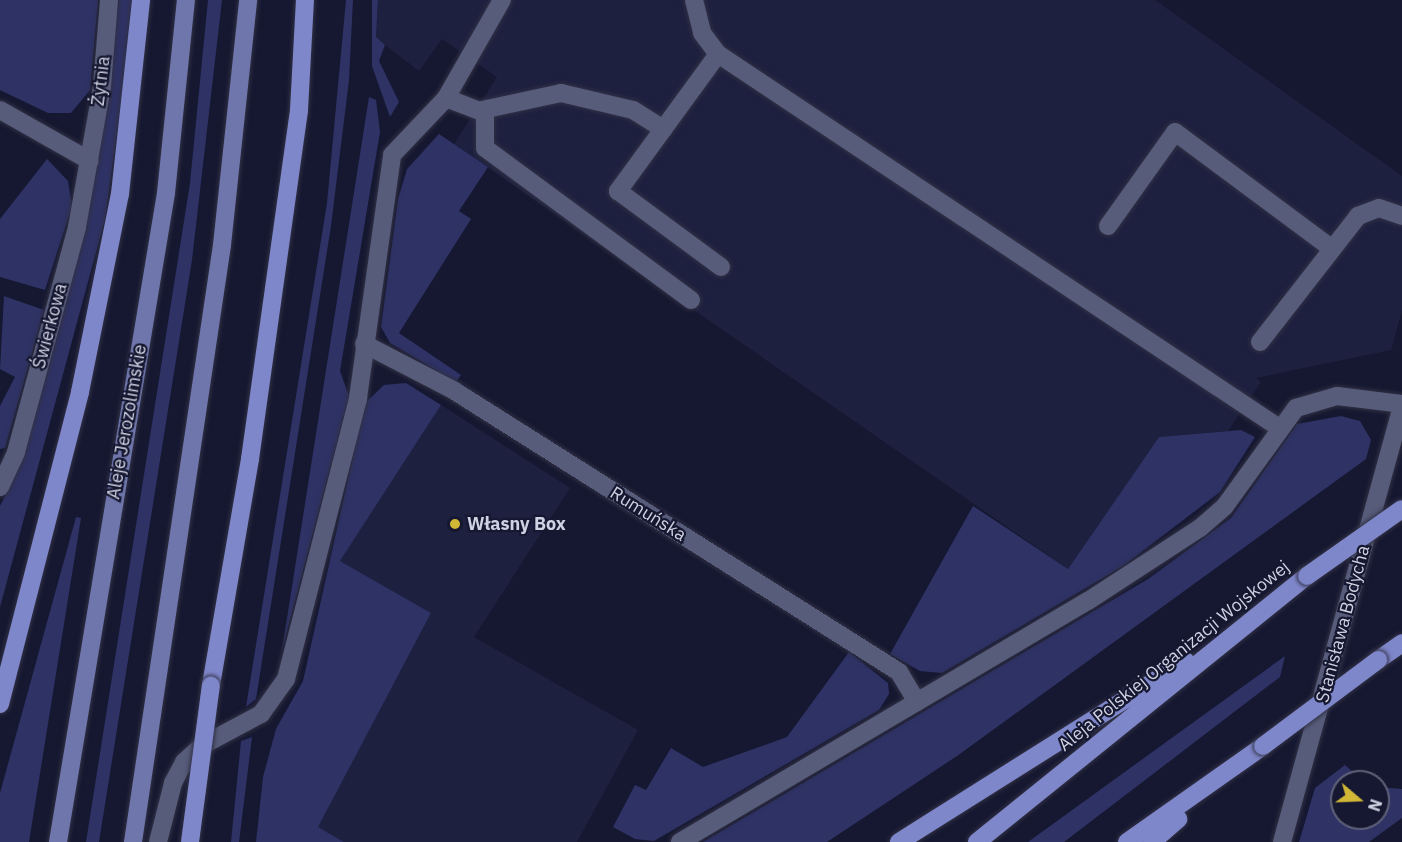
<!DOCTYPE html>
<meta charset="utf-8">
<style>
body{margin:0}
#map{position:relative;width:1402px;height:842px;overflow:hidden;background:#161831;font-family:"IBM Plex Sans",sans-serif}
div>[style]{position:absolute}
.built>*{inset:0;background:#1d203f}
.green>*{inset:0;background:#2e3265}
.roads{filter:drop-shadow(0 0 2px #313145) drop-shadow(0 0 2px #313145)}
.minor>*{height:18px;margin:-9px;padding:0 9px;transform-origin:9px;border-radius:9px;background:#575c7a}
.major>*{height:18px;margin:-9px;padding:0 9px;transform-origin:9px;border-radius:9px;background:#6f76ab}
.highway>*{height:18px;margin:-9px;padding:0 9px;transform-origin:9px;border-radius:9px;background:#7f87cb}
.bridges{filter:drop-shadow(0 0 2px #313145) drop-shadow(0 0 2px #313145)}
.highway-bridge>*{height:18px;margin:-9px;padding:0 9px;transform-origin:9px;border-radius:9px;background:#7f87cb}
.dots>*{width:16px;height:16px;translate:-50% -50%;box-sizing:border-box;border:3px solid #161831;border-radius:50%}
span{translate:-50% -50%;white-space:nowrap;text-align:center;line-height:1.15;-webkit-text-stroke:4.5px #161831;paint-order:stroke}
.street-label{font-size:18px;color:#cfd2e3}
.poi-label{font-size:18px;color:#cfd2e3;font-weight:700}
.left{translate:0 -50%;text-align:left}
.north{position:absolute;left:1330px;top:770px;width:60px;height:60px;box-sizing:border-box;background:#161831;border:2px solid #606278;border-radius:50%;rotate:109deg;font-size:16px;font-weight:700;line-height:24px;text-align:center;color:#cfd2e3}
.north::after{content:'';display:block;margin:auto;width:21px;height:27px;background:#d1b736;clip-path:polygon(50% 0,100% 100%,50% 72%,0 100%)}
</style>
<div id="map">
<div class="built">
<i style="clip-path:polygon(378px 0,1155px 0,1402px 176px,1402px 310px,1391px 350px,1256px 378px,1261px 382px,1228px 431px,1159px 437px,1068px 569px,454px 144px,497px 77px,442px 39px,419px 71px,376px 38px)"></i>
<i style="clip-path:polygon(441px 405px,570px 488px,474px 637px,638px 730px,577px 842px,344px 842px,317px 827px,431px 613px,340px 561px)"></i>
</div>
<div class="green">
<i style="clip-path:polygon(0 0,98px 0,90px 90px,71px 113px,48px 113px,0 90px)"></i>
<i style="clip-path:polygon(119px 0,135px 0,105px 219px,0 607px,0 506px,19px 468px,90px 207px)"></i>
<i style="clip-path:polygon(208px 0,222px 0,192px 260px,99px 842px,86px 842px,190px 183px)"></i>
<i style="clip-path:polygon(346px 0,353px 0,349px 80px,331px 226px,256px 699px,246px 707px,327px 203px)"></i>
<i style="clip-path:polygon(372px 0,378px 0,376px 37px,385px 45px,379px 61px,399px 102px,390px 117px,372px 66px)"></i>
<i style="clip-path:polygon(369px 97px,376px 100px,380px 132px,340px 371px,349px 396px,282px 650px)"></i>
<i style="clip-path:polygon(439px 134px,488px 167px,459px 211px,471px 219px,399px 333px,461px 375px,456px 382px,390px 343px,381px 327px,398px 199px,407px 169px)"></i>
<i style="clip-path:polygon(47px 159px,68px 181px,72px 206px,45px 290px,0 277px,0 219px)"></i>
<i style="clip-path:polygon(4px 296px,44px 310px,5px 448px,0 449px,0 406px,15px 377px,0 369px)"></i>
<i style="clip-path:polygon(406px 383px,441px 405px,340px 561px,431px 613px,318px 827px,344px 842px,256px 842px,263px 777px,276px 729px,303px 681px,365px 403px,384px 385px)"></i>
<i style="clip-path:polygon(1341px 416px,1360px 421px,1371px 440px,1366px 459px,957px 756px,827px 842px,703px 842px,1148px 579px,1231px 518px,1297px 424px)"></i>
<i style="clip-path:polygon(1241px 430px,1255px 437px,1220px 492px,1123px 566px,942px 673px,920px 671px,890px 654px,973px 506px,1068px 569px,1159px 437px)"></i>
<i style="clip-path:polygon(76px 517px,81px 518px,29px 842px,0 842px,0 793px)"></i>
<i style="clip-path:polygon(849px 652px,888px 683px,889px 694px,879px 710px,654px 841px,635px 839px,613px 827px,635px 785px,646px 790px,671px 748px,703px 767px,787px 737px)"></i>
<i style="clip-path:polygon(1285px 656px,1280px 677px,1064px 842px,1028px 842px)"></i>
<i style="clip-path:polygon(252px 737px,239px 842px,231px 842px,241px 741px)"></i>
<i style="clip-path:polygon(1345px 765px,1364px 782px,1342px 782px,1342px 818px,1378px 818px,1378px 787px,1402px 789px,1402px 818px,1369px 842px,1299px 842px,1315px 788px)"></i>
</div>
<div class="roads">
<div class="minor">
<i style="left:694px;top:0;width:34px;rotate:76deg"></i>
<i style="left:702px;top:33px;width:26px;rotate:53deg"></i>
<i style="left:718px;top:54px;width:673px;rotate:33.67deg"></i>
<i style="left:718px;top:54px;width:170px;rotate:126.1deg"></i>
<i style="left:618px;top:191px;width:128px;rotate:36.4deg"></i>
<i style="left:446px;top:98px;width:42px;rotate:21deg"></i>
<i style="left:485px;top:113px;width:35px;rotate:90deg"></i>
<i style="left:485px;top:148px;width:256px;rotate:36.4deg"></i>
<i style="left:0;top:110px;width:103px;rotate:29.5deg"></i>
<i style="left:482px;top:110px;width:81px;rotate:-12.1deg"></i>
<i style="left:561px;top:93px;width:74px;rotate:13.3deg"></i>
<i style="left:633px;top:110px;width:36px;rotate:32deg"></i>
<i style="left:1108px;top:226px;width:115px;rotate:-54.5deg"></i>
<i style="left:1175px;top:132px;width:194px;rotate:36.6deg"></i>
<i style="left:1260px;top:342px;width:160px;rotate:-52.1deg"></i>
<i style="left:1358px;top:216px;width:22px;rotate:-21deg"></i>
<i style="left:1379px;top:208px;width:24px;rotate:19deg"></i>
<i style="left:364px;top:344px;width:100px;rotate:27.3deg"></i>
<i style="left:453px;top:390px;width:528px;rotate:32.3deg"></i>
<i style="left:899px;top:672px;width:35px;rotate:59deg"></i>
<i style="left:0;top:487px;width:38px;rotate:-65deg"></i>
<i style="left:16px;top:452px;width:233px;rotate:-74.8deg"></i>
<i style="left:77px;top:227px;width:143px;rotate:-79.9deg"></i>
<i style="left:102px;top:86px;width:86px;rotate:-85.3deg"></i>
<i style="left:158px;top:842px;width:61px;rotate:-75.7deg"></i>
<i style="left:173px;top:783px;width:24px;rotate:-62deg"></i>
<i style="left:184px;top:762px;width:25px;rotate:-42deg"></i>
<i style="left:203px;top:745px;width:66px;rotate:-28.1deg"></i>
<i style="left:261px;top:714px;width:43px;rotate:-54.5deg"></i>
<i style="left:286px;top:679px;width:290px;rotate:-75.6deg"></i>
<i style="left:358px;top:398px;width:245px;rotate:-82deg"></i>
<i style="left:392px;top:155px;width:79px;rotate:-46.5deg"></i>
<i style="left:446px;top:98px;width:113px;rotate:-60.3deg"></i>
<i style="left:680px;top:842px;width:474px;rotate:-30.6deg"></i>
<i style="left:1088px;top:601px;width:134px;rotate:-33.1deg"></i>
<i style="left:1200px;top:528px;width:33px;rotate:-41deg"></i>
<i style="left:1225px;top:506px;width:121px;rotate:-54.1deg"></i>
<i style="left:1296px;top:408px;width:43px;rotate:-16.3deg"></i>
<i style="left:1337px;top:396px;width:65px;rotate:7deg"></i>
<i style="left:1282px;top:842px;width:452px;rotate:-74.6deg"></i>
</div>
<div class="major">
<i style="left:58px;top:842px;width:658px;rotate:-80.55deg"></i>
<i style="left:166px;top:193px;width:194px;rotate:-84.1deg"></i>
<i style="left:133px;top:842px;width:604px;rotate:-81.52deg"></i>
<i style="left:222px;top:245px;width:246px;rotate:-83.9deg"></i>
</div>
<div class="highway">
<i style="left:1378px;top:660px;width:29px;rotate:-35deg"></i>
<i style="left:211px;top:685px;width:229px;rotate:-80.2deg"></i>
<i style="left:250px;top:459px;width:352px;rotate:-82deg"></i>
<i style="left:299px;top:110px;width:110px;rotate:-86.9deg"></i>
<i style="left:0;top:704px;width:322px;rotate:-75.6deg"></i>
<i style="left:80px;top:392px;width:202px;rotate:-78.6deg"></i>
<i style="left:120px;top:194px;width:195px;rotate:-83.8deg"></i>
<i style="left:899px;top:842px;width:339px;rotate:-32.2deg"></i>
<i style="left:977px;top:842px;width:424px;rotate:-38.9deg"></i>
<i style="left:1127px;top:842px;width:166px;rotate:-35.2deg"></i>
<i style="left:1152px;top:842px;width:35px;rotate:-41deg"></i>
</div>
</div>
<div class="bridges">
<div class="highway-bridge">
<i style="left:1307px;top:576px;width:116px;rotate:-35.2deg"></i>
<i style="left:1263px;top:746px;width:144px;rotate:-36.8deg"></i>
<i style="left:190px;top:842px;width:158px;rotate:-82.4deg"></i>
</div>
</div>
<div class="dots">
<i style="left:455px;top:524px;background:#d1b736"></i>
</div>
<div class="street-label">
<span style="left:101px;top:81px;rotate:-83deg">Żytnia</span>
<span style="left:50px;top:326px;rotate:-75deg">Świerkowa</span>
<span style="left:127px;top:422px;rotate:-80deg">Aleje Jerozolimskie</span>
<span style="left:648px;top:514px;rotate:32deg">Rumuńska</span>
<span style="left:1343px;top:624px;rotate:-75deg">Stanisława Bodycha</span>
<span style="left:1174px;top:656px;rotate:-39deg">Aleja Polskiej Organizacji Wojskowej</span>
</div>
<div class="poi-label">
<span class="left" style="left:467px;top:524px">Własny Box</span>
</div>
<div class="north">N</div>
</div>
